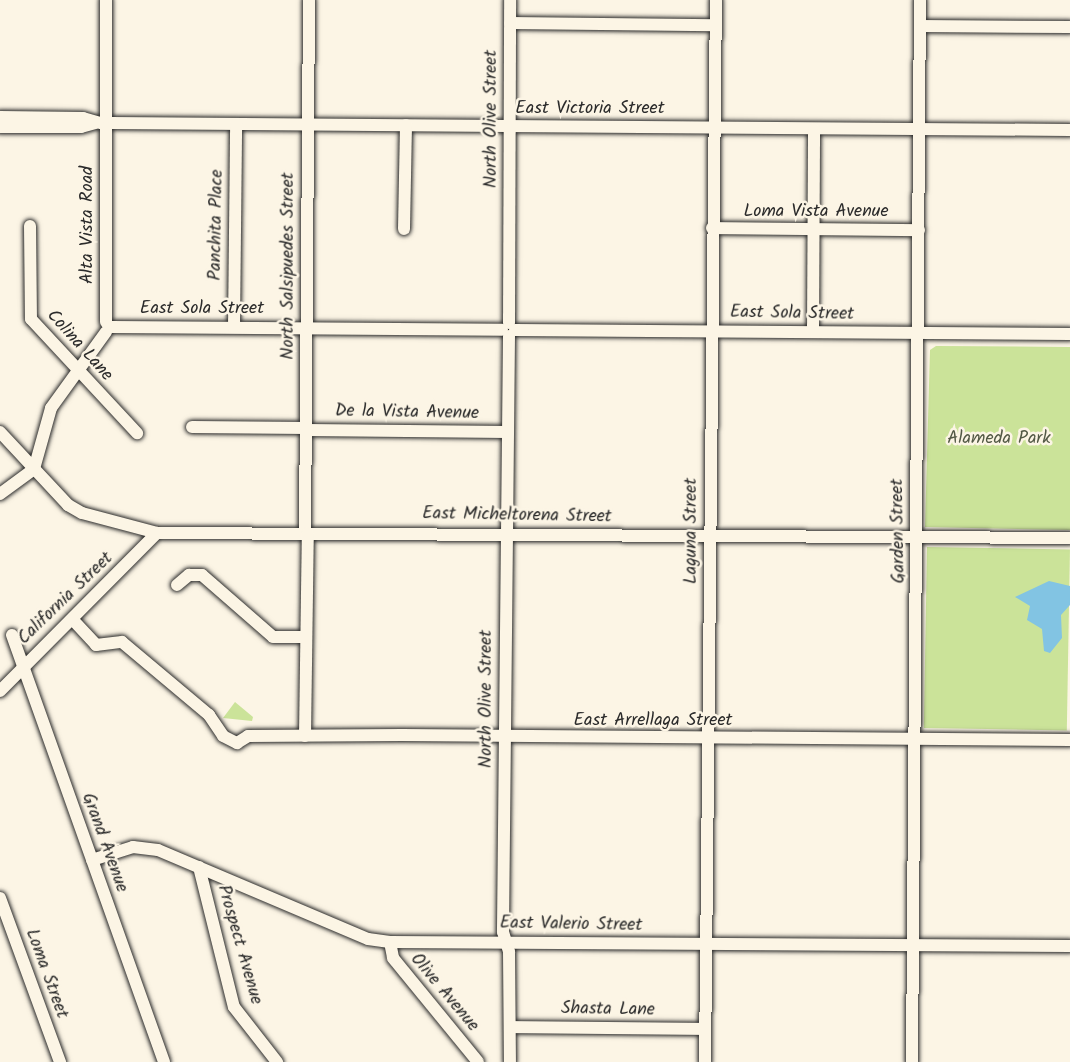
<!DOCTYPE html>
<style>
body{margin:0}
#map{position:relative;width:1070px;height:1062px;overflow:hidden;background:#fcf5e5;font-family:Kalam,sans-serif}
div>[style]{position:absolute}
.green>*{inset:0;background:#cbe399;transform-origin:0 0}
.water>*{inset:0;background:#82c4e3}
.roads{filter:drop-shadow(0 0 2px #2b2b2b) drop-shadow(0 0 2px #2b2b2b)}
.minor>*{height:12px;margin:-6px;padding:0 6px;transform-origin:6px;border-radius:6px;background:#fcf5e5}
span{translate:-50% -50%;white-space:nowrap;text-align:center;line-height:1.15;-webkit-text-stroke:5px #fcf5e5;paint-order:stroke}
.street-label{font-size:18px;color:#2b2b2b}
.park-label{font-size:18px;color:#535946}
</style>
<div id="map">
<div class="green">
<i style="clip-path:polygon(936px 346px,1070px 347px,1070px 530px,925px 527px,930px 350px)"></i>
<i style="left:927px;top:547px;width:143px;height:181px;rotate:1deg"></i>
<i style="clip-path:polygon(235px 702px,253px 717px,252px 721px,223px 718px)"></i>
</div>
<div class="water">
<i style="clip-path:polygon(1049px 581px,1070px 586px,1070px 605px,1061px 615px,1062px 638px,1050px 653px,1044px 651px,1042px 629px,1027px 620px,1030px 606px,1015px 597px)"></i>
</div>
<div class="roads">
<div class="minor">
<i style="left:510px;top:23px;width:206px;rotate:0.6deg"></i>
<i style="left:920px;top:26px;width:150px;rotate:0.4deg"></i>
<i style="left:0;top:117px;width:83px;rotate:0.7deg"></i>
<i style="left:83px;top:118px;width:18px;rotate:16deg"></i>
<i style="left:106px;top:118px;width:118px;rotate:-90deg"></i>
<i style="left:111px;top:123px;width:959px;rotate:0.42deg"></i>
<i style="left:0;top:127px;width:81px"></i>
<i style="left:81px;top:127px;width:15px;rotate:-16deg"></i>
<i style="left:30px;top:226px;width:93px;rotate:89.4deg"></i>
<i style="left:31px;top:319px;width:156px;rotate:47.1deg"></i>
<i style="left:712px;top:228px;width:207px;rotate:0.6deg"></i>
<i style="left:404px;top:229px;width:104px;rotate:-88.9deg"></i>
<i style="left:106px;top:322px;width:194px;rotate:-90deg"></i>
<i style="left:509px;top:323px;width:323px;rotate:-89.8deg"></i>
<i style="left:112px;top:327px;width:390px;rotate:0.4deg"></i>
<i style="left:234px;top:327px;width:203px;rotate:-89.4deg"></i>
<i style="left:515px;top:330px;width:555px;rotate:0.41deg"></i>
<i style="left:813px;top:332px;width:203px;rotate:-89.7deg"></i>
<i style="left:509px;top:336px;width:596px;rotate:90.58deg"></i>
<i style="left:503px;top:932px;width:21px;rotate:73deg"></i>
<i style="left:509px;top:952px;width:110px;rotate:89.5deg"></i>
<i style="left:192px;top:427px;width:115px;rotate:0.5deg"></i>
<i style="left:307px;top:430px;width:200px;rotate:0.6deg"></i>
<i style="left:0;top:432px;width:100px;rotate:47deg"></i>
<i style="left:68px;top:505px;width:16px;rotate:30deg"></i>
<i style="left:82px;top:513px;width:78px;rotate:14.9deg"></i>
<i style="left:157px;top:533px;width:913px;rotate:0.31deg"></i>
<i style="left:0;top:494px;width:42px;rotate:-36.3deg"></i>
<i style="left:34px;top:469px;width:63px;rotate:-74.4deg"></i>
<i style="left:51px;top:408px;width:94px;rotate:-54.1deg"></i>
<i style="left:305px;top:533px;width:533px;rotate:-89.57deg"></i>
<i style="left:177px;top:585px;width:16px;rotate:-40deg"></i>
<i style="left:189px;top:575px;width:13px"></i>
<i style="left:202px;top:575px;width:94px;rotate:41.1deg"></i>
<i style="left:273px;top:637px;width:33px"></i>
<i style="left:73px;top:620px;width:34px;rotate:47deg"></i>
<i style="left:96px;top:645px;width:26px;rotate:-7deg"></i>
<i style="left:122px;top:642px;width:114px;rotate:40deg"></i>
<i style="left:209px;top:715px;width:25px;rotate:56deg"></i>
<i style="left:223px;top:736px;width:16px;rotate:27deg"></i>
<i style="left:237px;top:743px;width:13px;rotate:-32deg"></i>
<i style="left:248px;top:736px;width:154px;rotate:-0.4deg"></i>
<i style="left:402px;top:735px;width:668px;rotate:0.43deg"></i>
<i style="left:12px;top:635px;width:453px;rotate:70.4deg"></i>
<i style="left:0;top:691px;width:223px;rotate:-45.2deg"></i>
<i style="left:305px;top:736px;width:203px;rotate:-89.2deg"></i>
<i style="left:92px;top:860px;width:43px;rotate:-17.6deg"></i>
<i style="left:133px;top:847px;width:25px;rotate:7deg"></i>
<i style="left:158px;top:850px;width:228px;rotate:23deg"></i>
<i style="left:368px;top:939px;width:22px;rotate:8deg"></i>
<i style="left:390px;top:942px;width:680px;rotate:0.34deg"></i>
<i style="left:199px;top:867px;width:144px;rotate:76deg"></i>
<i style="left:234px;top:1007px;width:70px;rotate:52deg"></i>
<i style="left:0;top:898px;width:175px;rotate:69.9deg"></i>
<i style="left:390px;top:942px;width:16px;rotate:79deg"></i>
<i style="left:393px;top:958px;width:134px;rotate:50.7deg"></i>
<i style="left:510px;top:1027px;width:195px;rotate:0.6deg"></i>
<i style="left:705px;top:1062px;width:1062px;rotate:-89.41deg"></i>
<i style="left:912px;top:1062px;width:1062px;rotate:-89.57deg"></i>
</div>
</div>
<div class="street-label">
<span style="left:590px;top:109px">East Victoria Street</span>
<span style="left:492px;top:119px;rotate:-90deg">North Olive Street</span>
<span style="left:816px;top:212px">Loma Vista Avenue</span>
<span style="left:88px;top:225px;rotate:-90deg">Alta Vista Road</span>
<span style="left:217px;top:225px;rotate:-89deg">Panchita Place</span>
<span style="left:289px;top:266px;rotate:-90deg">North Salsipuedes Street</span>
<span style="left:202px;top:309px">East Sola Street</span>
<span style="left:792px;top:314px;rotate:1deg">East Sola Street</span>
<span style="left:79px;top:346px;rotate:48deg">Colina Lane</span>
<span style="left:407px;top:413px;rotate:1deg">De la Vista Avenue</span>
<span style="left:517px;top:516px;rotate:1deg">East Micheltorena Street</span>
<span style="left:692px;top:531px;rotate:-90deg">Laguna Street</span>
<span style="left:899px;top:531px;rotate:-91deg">Garden Street</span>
<span style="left:66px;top:599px;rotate:-44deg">California Street</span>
<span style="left:487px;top:699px;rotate:-90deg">North Olive Street</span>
<span style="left:653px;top:721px">East Arrellaga Street</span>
<span style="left:104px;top:843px;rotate:70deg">Grand Avenue</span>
<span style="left:571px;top:925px;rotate:1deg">East Valerio Street</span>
<span style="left:239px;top:945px;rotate:74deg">Prospect Avenue</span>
<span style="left:46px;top:974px;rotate:70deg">Loma Street</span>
<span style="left:444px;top:993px;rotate:50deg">Olive Avenue</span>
<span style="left:608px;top:1010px;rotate:1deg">Shasta Lane</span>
</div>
<div class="park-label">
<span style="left:999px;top:439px">Alameda Park</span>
</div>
</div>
